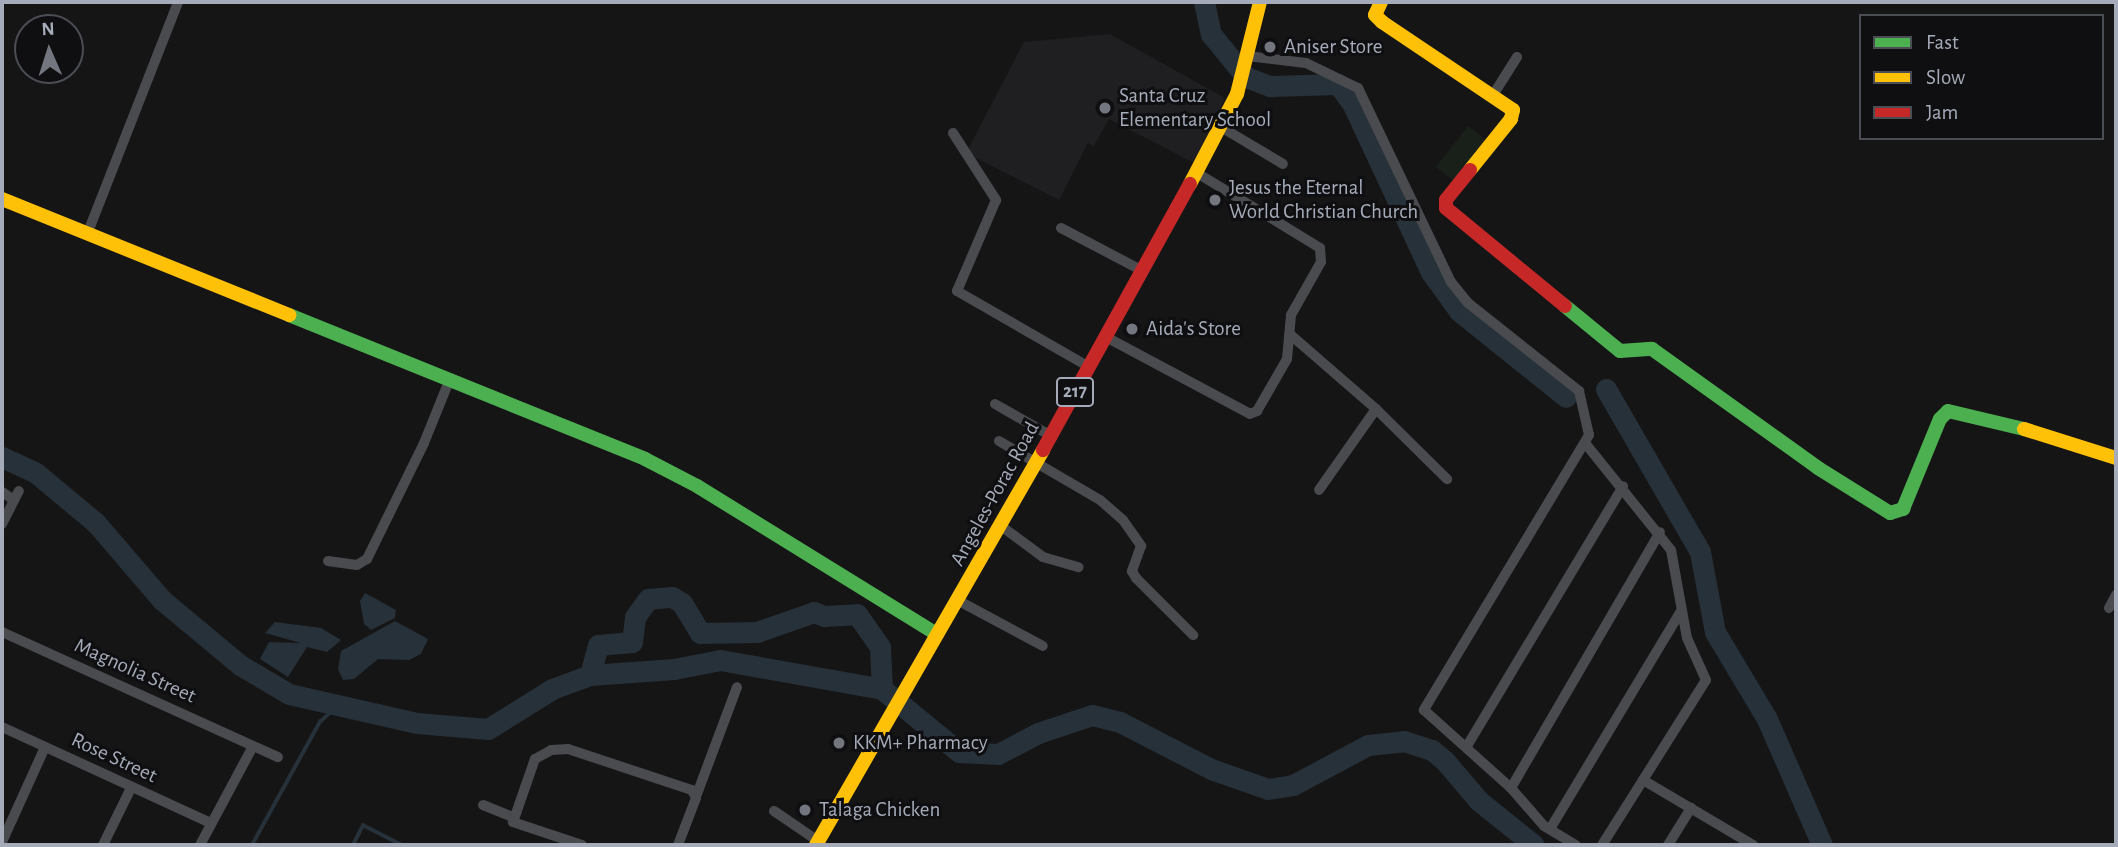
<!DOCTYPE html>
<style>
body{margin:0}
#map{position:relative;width:2118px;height:847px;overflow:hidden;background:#151516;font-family:"Alegreya Sans",sans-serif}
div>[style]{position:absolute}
.built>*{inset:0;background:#1f1f22}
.green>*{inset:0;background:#19201a;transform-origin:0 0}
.water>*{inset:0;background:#273139}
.stream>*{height:3.5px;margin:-1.75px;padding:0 1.75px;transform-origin:1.75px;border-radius:1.75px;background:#273139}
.river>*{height:21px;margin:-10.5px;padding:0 10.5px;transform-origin:10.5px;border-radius:10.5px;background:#273139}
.street>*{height:10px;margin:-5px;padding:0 5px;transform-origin:5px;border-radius:5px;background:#494b4f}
.fast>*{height:14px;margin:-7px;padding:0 7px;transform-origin:7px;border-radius:7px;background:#4caf50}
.slow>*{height:14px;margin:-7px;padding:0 7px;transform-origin:7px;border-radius:7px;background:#ffc107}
.jam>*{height:14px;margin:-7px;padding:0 7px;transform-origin:7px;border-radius:7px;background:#c62828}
.dots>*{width:19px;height:19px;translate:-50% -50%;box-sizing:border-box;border:4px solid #0f0f12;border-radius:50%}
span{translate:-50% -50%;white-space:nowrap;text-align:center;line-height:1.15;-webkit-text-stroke:6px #0f0f12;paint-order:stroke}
.shield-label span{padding:2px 5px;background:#0f0f12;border:2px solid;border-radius:5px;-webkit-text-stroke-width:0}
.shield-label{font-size:19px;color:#a5abb8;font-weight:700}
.poi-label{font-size:21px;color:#a5abb8}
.left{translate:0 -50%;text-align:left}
.street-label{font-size:21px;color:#a5abb8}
.frame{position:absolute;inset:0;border:4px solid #a5abb8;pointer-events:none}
.legend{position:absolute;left:1859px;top:14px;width:245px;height:126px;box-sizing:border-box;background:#0f0f12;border:2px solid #4b4d54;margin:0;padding:9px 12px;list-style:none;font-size:21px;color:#a5abb8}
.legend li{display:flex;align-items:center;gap:14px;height:35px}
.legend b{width:35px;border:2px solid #4b4d54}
.north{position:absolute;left:14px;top:14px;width:70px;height:70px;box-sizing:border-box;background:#0f0f12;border:2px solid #4b4d54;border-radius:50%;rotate:357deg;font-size:19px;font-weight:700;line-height:28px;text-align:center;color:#a5abb8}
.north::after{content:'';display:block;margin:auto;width:24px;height:32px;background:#73767f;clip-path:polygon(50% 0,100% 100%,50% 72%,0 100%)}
</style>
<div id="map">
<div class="built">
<i style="clip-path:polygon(1110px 34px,1225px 98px,1194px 163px,1109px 119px,1094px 146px,1088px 143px,1059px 200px,966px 153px,1024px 42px)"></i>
</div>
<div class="green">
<i style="left:1468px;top:126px;width:28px;height:52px;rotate:38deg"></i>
</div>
<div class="water">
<i style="clip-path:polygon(365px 593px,396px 610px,395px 618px,371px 630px,364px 624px,360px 601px)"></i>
<i style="clip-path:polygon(395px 621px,428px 639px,421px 654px,409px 660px,378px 659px,354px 679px,343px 680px,338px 669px,341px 651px)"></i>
<i style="clip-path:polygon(275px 622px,321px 628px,341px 640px,327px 652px,307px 647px,288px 677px,260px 659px,269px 642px,301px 643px,265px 633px)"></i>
</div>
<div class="stream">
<i style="left:252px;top:845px;width:141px;rotate:-61.1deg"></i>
<i style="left:320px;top:722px;width:26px;rotate:-43deg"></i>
<i style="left:353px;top:845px;width:22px;rotate:-63deg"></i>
<i style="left:363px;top:825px;width:44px;rotate:27.1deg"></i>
</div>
<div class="river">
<i style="left:1204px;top:2px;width:33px;rotate:78deg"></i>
<i style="left:1211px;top:34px;width:55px;rotate:50.9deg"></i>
<i style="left:1246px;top:77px;width:26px;rotate:21deg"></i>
<i style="left:1270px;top:86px;width:68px;rotate:-1.7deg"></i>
<i style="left:1338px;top:84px;width:26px;rotate:54deg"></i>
<i style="left:1353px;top:105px;width:184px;rotate:65deg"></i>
<i style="left:1431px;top:272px;width:48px;rotate:54.3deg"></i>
<i style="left:1459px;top:311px;width:137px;rotate:38.8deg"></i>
<i style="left:1606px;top:389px;width:188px;rotate:60deg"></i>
<i style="left:1700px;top:552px;width:81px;rotate:79.4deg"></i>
<i style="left:1715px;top:632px;width:101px;rotate:59.1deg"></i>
<i style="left:1767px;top:719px;width:137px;rotate:66.4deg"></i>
<i style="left:2px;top:457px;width:38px;rotate:25deg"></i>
<i style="left:36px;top:473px;width:78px;rotate:39.8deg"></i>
<i style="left:96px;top:523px;width:101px;rotate:49.4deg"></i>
<i style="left:162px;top:600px;width:102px;rotate:39.8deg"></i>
<i style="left:240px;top:665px;width:57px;rotate:30.6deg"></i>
<i style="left:289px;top:694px;width:131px;rotate:12.8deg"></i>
<i style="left:417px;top:723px;width:71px;rotate:4.8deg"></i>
<i style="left:488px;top:729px;width:75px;rotate:-32deg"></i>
<i style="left:552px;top:689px;width:40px;rotate:-20.2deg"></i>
<i style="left:590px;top:675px;width:31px;rotate:-75deg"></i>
<i style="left:598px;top:645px;width:34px;rotate:-5deg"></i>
<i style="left:632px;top:642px;width:25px;rotate:-83deg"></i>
<i style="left:635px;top:617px;width:22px;rotate:-54deg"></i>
<i style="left:648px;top:599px;width:24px;rotate:-5deg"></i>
<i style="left:672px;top:597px;width:12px;rotate:31deg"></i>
<i style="left:682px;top:603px;width:35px;rotate:59deg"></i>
<i style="left:700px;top:633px;width:57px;rotate:-1deg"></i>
<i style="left:757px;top:632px;width:60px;rotate:-19.3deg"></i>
<i style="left:814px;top:612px;width:11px;rotate:22deg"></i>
<i style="left:824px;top:616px;width:33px;rotate:-3deg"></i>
<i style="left:857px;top:614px;width:40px;rotate:55.1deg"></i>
<i style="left:880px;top:647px;width:42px;rotate:87.3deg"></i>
<i style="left:882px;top:689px;width:99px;rotate:39.3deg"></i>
<i style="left:959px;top:752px;width:39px;rotate:3deg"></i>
<i style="left:998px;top:754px;width:45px;rotate:-27.7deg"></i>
<i style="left:1038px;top:733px;width:57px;rotate:-18.4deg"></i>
<i style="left:1092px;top:715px;width:29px;rotate:14deg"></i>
<i style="left:1120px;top:722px;width:102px;rotate:27.3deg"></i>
<i style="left:1211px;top:769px;width:60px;rotate:19.3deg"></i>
<i style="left:1268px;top:789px;width:25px;rotate:-9deg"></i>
<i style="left:1293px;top:785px;width:85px;rotate:-28.1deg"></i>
<i style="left:1368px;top:745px;width:36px;rotate:-6deg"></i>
<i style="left:1404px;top:741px;width:29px;rotate:18deg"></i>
<i style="left:1432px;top:750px;width:17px;rotate:40deg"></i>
<i style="left:1445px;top:761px;width:52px;rotate:49.6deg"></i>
<i style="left:1479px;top:801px;width:70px;rotate:38.7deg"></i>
<i style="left:590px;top:675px;width:84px;rotate:-4.1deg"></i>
<i style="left:674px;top:669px;width:47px;rotate:-11.1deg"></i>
<i style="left:720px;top:660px;width:165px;rotate:10.1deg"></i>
</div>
<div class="street">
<i style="left:1247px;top:56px;width:59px;rotate:6.8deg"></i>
<i style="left:1306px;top:63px;width:58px;rotate:25.7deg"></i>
<i style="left:1358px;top:88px;width:215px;rotate:64.4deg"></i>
<i style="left:1451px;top:282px;width:27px;rotate:51deg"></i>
<i style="left:1468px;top:303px;width:142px;rotate:38.4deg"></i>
<i style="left:1579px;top:391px;width:45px;rotate:77.2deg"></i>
<i style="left:1589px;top:435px;width:321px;rotate:121deg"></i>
<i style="left:1424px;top:710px;width:117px;rotate:41.9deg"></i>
<i style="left:1511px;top:788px;width:50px;rotate:49deg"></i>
<i style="left:1544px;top:826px;width:37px;rotate:31deg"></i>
<i style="left:1493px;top:95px;width:45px;rotate:-57.7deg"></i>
<i style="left:1221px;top:127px;width:72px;rotate:30.8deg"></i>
<i style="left:953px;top:133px;width:80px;rotate:57.3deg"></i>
<i style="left:996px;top:200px;width:99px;rotate:113.2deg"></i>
<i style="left:957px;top:291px;width:152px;rotate:29.9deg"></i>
<i style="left:1061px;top:228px;width:93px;rotate:27.7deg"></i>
<i style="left:88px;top:232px;width:247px;rotate:-68.6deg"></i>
<i style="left:1292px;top:336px;width:111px;rotate:41deg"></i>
<i style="left:1376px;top:409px;width:99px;rotate:125.1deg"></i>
<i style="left:1106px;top:337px;width:163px;rotate:28.1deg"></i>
<i style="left:1250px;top:414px;width:8px;rotate:-23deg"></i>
<i style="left:1257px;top:411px;width:60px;rotate:-60deg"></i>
<i style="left:1287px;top:359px;width:44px;rotate:-84.8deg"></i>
<i style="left:1291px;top:315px;width:61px;rotate:-60.5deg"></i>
<i style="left:1321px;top:262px;width:14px;rotate:-94deg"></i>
<i style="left:1320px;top:248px;width:144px;rotate:-148.6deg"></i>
<i style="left:995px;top:404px;width:64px;rotate:29.7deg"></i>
<i style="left:1376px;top:409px;width:100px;rotate:44.6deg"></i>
<i style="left:999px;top:441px;width:117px;rotate:30.3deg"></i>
<i style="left:1100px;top:500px;width:30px;rotate:41deg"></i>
<i style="left:1123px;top:520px;width:32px;rotate:55deg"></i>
<i style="left:1141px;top:546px;width:27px;rotate:110deg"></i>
<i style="left:1132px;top:571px;width:8px;rotate:60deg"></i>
<i style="left:1136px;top:578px;width:81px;rotate:45deg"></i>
<i style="left:1585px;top:443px;width:137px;rotate:51.2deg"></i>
<i style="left:1671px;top:550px;width:89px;rotate:79.7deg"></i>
<i style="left:1687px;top:638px;width:46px;rotate:65.7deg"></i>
<i style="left:1706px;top:680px;width:195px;rotate:122.2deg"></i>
<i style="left:2px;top:492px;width:14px;rotate:34deg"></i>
<i style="left:2px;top:524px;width:37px;rotate:-63deg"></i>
<i style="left:1001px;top:526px;width:52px;rotate:36.4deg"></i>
<i style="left:1043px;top:557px;width:37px;rotate:16deg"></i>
<i style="left:328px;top:561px;width:29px;rotate:8deg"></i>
<i style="left:357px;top:565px;width:12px;rotate:-31deg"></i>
<i style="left:367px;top:559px;width:129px;rotate:-63.8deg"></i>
<i style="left:424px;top:443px;width:67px;rotate:-68deg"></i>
<i style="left:959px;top:601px;width:95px;rotate:28.2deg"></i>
<i style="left:2109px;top:608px;width:15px;rotate:-62deg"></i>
<i style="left:2px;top:632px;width:303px;rotate:24.4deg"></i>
<i style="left:2px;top:727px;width:230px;rotate:24.7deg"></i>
<i style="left:1467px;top:746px;width:303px;rotate:-59deg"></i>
<i style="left:1643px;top:780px;width:128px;rotate:30.6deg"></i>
<i style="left:1511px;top:788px;width:296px;rotate:-59.8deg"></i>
<i style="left:697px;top:794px;width:114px;rotate:-69.5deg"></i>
<i style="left:483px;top:805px;width:31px;rotate:22deg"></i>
<i style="left:774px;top:811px;width:53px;rotate:34.3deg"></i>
<i style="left:1550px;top:829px;width:254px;rotate:-59deg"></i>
<i style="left:2px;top:842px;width:104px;rotate:-65.6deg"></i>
<i style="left:103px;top:845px;width:64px;rotate:-63.8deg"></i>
<i style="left:200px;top:845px;width:112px;rotate:-61.8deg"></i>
<i style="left:582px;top:845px;width:73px;rotate:-161.6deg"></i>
<i style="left:513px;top:822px;width:67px;rotate:-70.8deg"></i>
<i style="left:535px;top:759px;width:18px;rotate:-29deg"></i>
<i style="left:551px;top:750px;width:17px;rotate:-3deg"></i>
<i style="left:568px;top:749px;width:131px;rotate:18.3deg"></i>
<i style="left:692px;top:790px;width:9px;rotate:63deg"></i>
<i style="left:696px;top:798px;width:50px;rotate:111deg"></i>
<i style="left:1668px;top:845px;width:44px;rotate:-58.1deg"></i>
</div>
<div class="fast">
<i style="left:1565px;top:306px;width:71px;rotate:39.3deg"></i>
<i style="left:1620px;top:351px;width:32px;rotate:-4deg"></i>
<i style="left:1652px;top:349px;width:204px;rotate:35.6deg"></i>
<i style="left:1818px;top:468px;width:85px;rotate:32deg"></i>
<i style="left:1890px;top:513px;width:14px;rotate:-17deg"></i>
<i style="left:1903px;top:509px;width:97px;rotate:-67.7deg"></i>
<i style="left:1940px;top:419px;width:11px;rotate:-45deg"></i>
<i style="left:1948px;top:411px;width:78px;rotate:13.3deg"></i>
<i style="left:289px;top:315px;width:384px;rotate:22deg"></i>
<i style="left:645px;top:459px;width:59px;rotate:27.4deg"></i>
<i style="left:697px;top:486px;width:282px;rotate:31.7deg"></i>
</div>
<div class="slow">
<i style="left:1381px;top:2px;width:14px;rotate:115deg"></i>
<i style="left:1375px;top:15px;width:10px;rotate:45deg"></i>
<i style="left:1382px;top:22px;width:158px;rotate:33.9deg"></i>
<i style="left:1513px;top:110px;width:9px;rotate:103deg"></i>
<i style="left:1511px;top:119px;width:65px;rotate:128.8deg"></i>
<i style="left:1190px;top:184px;width:102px;rotate:-62.4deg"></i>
<i style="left:1237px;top:94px;width:95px;rotate:-76deg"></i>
<i style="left:2px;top:199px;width:310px;rotate:22deg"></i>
<i style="left:2024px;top:429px;width:96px;rotate:17.5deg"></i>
<i style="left:816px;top:845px;width:456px;rotate:-60.1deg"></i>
</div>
<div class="jam">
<i style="left:1470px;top:170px;width:38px;rotate:129deg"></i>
<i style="left:1446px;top:200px;width:8px;rotate:90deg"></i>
<i style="left:1446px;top:208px;width:154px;rotate:39.5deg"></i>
<i style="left:1043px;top:450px;width:304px;rotate:-61.1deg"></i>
</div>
<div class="dots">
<i style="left:1270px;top:47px;background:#73767f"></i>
<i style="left:1105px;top:108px;background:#73767f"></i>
<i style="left:1215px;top:200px;background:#73767f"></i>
<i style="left:1132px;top:329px;background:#73767f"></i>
<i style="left:839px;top:743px;background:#73767f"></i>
<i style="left:805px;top:810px;background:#73767f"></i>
</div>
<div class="shield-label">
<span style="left:1075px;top:392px">217</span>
</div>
<div class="poi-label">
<span class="left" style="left:1284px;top:47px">Aniser Store</span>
<span class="left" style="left:1119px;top:108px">Santa Cruz<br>Elementary School</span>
<span class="left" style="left:1229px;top:200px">Jesus the Eternal<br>World Christian Church</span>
<span class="left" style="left:1146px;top:329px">Aida's Store</span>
<span class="left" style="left:853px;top:743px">KKM+ Pharmacy</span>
<span class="left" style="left:819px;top:810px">Talaga Chicken</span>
</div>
<div class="street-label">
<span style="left:995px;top:494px;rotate:-61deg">Angeles-Porac Road</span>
<span style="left:135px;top:671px;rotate:24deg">Magnolia Street</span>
<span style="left:114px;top:758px;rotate:25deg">Rose Street</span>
</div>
<div class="frame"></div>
<ul class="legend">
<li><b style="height:9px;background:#4caf50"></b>Fast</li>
<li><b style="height:9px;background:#ffc107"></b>Slow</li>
<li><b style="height:9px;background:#c62828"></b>Jam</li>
</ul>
<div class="north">N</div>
</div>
